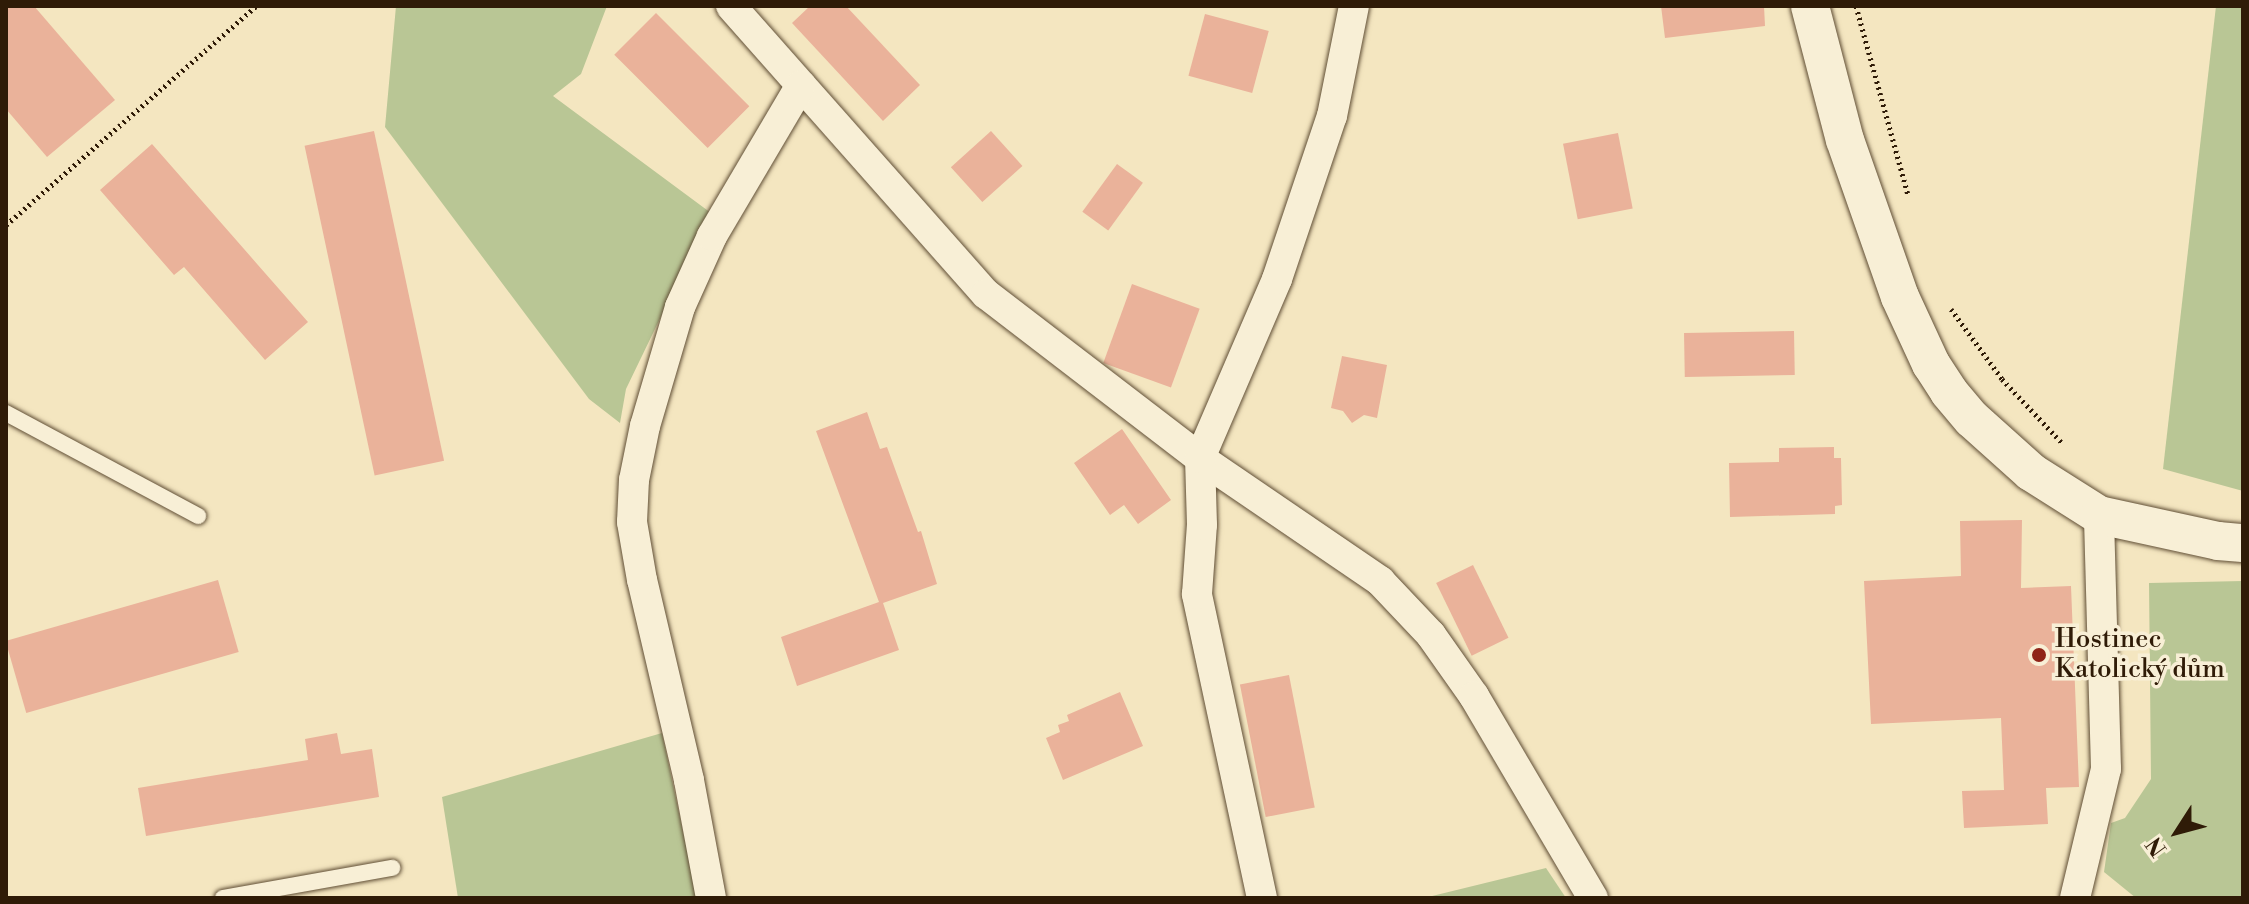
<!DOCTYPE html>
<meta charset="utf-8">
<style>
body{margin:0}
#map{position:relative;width:2249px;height:904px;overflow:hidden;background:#f4e6c0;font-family:"Libre Bodoni",serif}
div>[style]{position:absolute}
.green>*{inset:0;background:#b9c695}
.building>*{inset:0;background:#eab29a;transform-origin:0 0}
.path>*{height:5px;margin-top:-2.5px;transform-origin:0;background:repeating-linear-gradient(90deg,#2f1b07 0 2px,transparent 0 6px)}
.roads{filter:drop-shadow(0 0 2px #604e35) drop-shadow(0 0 2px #604e35)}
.service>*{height:16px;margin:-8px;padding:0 8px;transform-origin:8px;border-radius:8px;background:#f8efd6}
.minor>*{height:30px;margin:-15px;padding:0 15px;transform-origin:15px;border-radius:15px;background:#f8efd6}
.tertiary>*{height:38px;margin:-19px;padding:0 19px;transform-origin:19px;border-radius:19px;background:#f8efd6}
.dots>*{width:22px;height:22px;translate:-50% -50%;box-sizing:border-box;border:4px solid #f8efd6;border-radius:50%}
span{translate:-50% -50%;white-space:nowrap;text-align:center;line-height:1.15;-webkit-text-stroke:7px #f8efd6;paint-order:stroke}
.poi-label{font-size:26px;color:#2f1b07}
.left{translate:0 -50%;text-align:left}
.frame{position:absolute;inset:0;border:8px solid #2f1b07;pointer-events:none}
.north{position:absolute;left:2137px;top:792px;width:80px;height:80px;-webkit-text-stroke:6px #f8efd6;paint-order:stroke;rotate:234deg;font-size:22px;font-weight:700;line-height:32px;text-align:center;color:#2f1b07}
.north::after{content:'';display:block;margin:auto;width:28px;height:36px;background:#2f1b07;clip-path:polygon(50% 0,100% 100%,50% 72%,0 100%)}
</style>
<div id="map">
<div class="green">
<i style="clip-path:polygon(396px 6px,607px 6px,581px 74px,553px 96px,711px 213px,626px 389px,620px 423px,589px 399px,385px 127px)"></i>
<i style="clip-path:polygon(2216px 6px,2243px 6px,2243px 491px,2163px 469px)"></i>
<i style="clip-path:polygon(2243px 581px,2243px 898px,2136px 898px,2104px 872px,2111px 823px,2125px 818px,2151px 779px,2149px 583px)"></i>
<i style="clip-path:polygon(662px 733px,697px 898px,458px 898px,442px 797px)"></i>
<i style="clip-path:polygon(1546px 868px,1566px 898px,1424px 898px)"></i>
</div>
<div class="building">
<i style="clip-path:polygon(6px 6px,34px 6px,115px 100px,47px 157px,6px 109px)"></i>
<i style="clip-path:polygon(810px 6px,846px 6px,920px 85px,883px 121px,792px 23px)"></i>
<i style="clip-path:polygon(1661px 6px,1764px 6px,1765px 26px,1665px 38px)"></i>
<i style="left:656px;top:13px;width:132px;height:59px;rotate:45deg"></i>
<i style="left:1205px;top:14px;width:66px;height:64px;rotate:15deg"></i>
<i style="left:374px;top:131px;width:337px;height:71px;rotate:78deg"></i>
<i style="left:991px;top:131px;width:47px;height:54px;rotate:48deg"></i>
<i style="left:1618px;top:133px;width:77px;height:56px;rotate:79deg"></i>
<i style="clip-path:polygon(152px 144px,308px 322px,265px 360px,184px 267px,174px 275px,100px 190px)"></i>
<i style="left:1117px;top:164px;width:32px;height:59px;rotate:36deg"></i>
<i style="left:1132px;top:284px;width:72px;height:84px;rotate:20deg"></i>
<i style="left:1794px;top:331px;width:44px;height:110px;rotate:89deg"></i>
<i style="clip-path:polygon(1342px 356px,1387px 365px,1377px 418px,1364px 415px,1352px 423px,1343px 411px,1331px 408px)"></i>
<i style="clip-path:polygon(867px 412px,880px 449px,887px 447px,918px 532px,921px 531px,937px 584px,883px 603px,899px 650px,797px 686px,781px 637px,879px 602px,816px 431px)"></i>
<i style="clip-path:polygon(1122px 429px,1171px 500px,1138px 524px,1124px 505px,1110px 515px,1074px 463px)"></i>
<i style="clip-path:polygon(1834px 447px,1834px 458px,1841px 458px,1842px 505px,1835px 506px,1835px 514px,1730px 517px,1729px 463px,1779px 462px,1779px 448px)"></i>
<i style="clip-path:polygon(2022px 520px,2021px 588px,2071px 586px,2079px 787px,2046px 788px,2048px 824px,1964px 828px,1962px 791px,2004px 790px,2001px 718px,1871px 724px,1864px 581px,1961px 576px,1960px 521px)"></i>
<i style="left:1473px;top:565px;width:81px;height:41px;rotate:64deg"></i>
<i style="left:218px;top:580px;width:75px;height:221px;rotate:74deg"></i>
<i style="left:1289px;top:675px;width:135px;height:50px;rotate:79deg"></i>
<i style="clip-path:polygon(1120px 692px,1143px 746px,1063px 780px,1046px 738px,1060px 732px,1058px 725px,1069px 721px,1067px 715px)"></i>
<i style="clip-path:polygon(337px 733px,341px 754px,372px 749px,379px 797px,146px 836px,138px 788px,308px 760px,305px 739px)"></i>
</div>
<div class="path">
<i style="left:1856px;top:6px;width:196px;rotate:74.6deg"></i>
<i style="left:6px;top:225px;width:332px;rotate:-41.2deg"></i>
<i style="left:1951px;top:309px;width:87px;rotate:53.9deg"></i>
<i style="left:2002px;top:379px;width:88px;rotate:46.8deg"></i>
</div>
<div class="roads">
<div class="service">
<i style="left:6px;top:413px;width:218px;rotate:28.2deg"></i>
<i style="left:223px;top:898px;width:172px;rotate:-10.1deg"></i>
</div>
<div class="minor">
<i style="left:731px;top:6px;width:385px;rotate:48.5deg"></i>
<i style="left:986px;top:294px;width:270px;rotate:37.5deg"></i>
<i style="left:1200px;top:458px;width:218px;rotate:34.3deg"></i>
<i style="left:1380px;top:581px;width:74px;rotate:46.6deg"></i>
<i style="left:1431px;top:635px;width:75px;rotate:54.8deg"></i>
<i style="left:1474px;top:696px;width:234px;rotate:59.5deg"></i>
<i style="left:711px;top:898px;width:120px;rotate:-100.6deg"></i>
<i style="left:689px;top:780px;width:205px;rotate:-103.2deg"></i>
<i style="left:642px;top:580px;width:59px;rotate:-99.8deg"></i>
<i style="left:632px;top:522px;width:42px;rotate:-87.3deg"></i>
<i style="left:634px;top:480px;width:55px;rotate:-78.5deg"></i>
<i style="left:645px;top:426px;width:124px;rotate:-73.6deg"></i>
<i style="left:680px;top:307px;width:78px;rotate:-65.7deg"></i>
<i style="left:712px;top:236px;width:175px;rotate:-59.5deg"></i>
<i style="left:1262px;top:898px;width:311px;rotate:-102.1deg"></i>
<i style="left:1197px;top:594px;width:69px;rotate:-85.9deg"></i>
<i style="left:1202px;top:525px;width:67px;rotate:-91.7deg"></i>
<i style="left:1200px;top:458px;width:195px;rotate:-66.7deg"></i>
<i style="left:1277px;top:279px;width:172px;rotate:-71.4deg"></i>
<i style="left:1332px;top:116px;width:112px;rotate:-78.7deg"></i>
<i style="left:2075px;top:898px;width:133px;rotate:-76.5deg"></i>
<i style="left:2106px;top:769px;width:254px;rotate:-91.6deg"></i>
</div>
<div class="tertiary">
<i style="left:1810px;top:6px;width:138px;rotate:75.4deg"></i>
<i style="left:1845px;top:140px;width:166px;rotate:70.7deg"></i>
<i style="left:1900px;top:297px;width:74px;rotate:65.2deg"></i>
<i style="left:1931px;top:364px;width:33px;rotate:57deg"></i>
<i style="left:1949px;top:392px;width:35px;rotate:50deg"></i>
<i style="left:1972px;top:419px;width:79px;rotate:41.9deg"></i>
<i style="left:2031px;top:472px;width:80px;rotate:32.3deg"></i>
<i style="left:2099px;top:515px;width:122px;rotate:12.3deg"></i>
<i style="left:2218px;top:541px;width:25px;rotate:5deg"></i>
</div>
</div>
<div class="dots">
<i style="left:2039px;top:655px;background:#8f2418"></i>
</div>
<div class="poi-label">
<span class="left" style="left:2055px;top:655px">Hostinec<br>Katolický dům</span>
</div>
<div class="frame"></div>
<div class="north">N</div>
</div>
